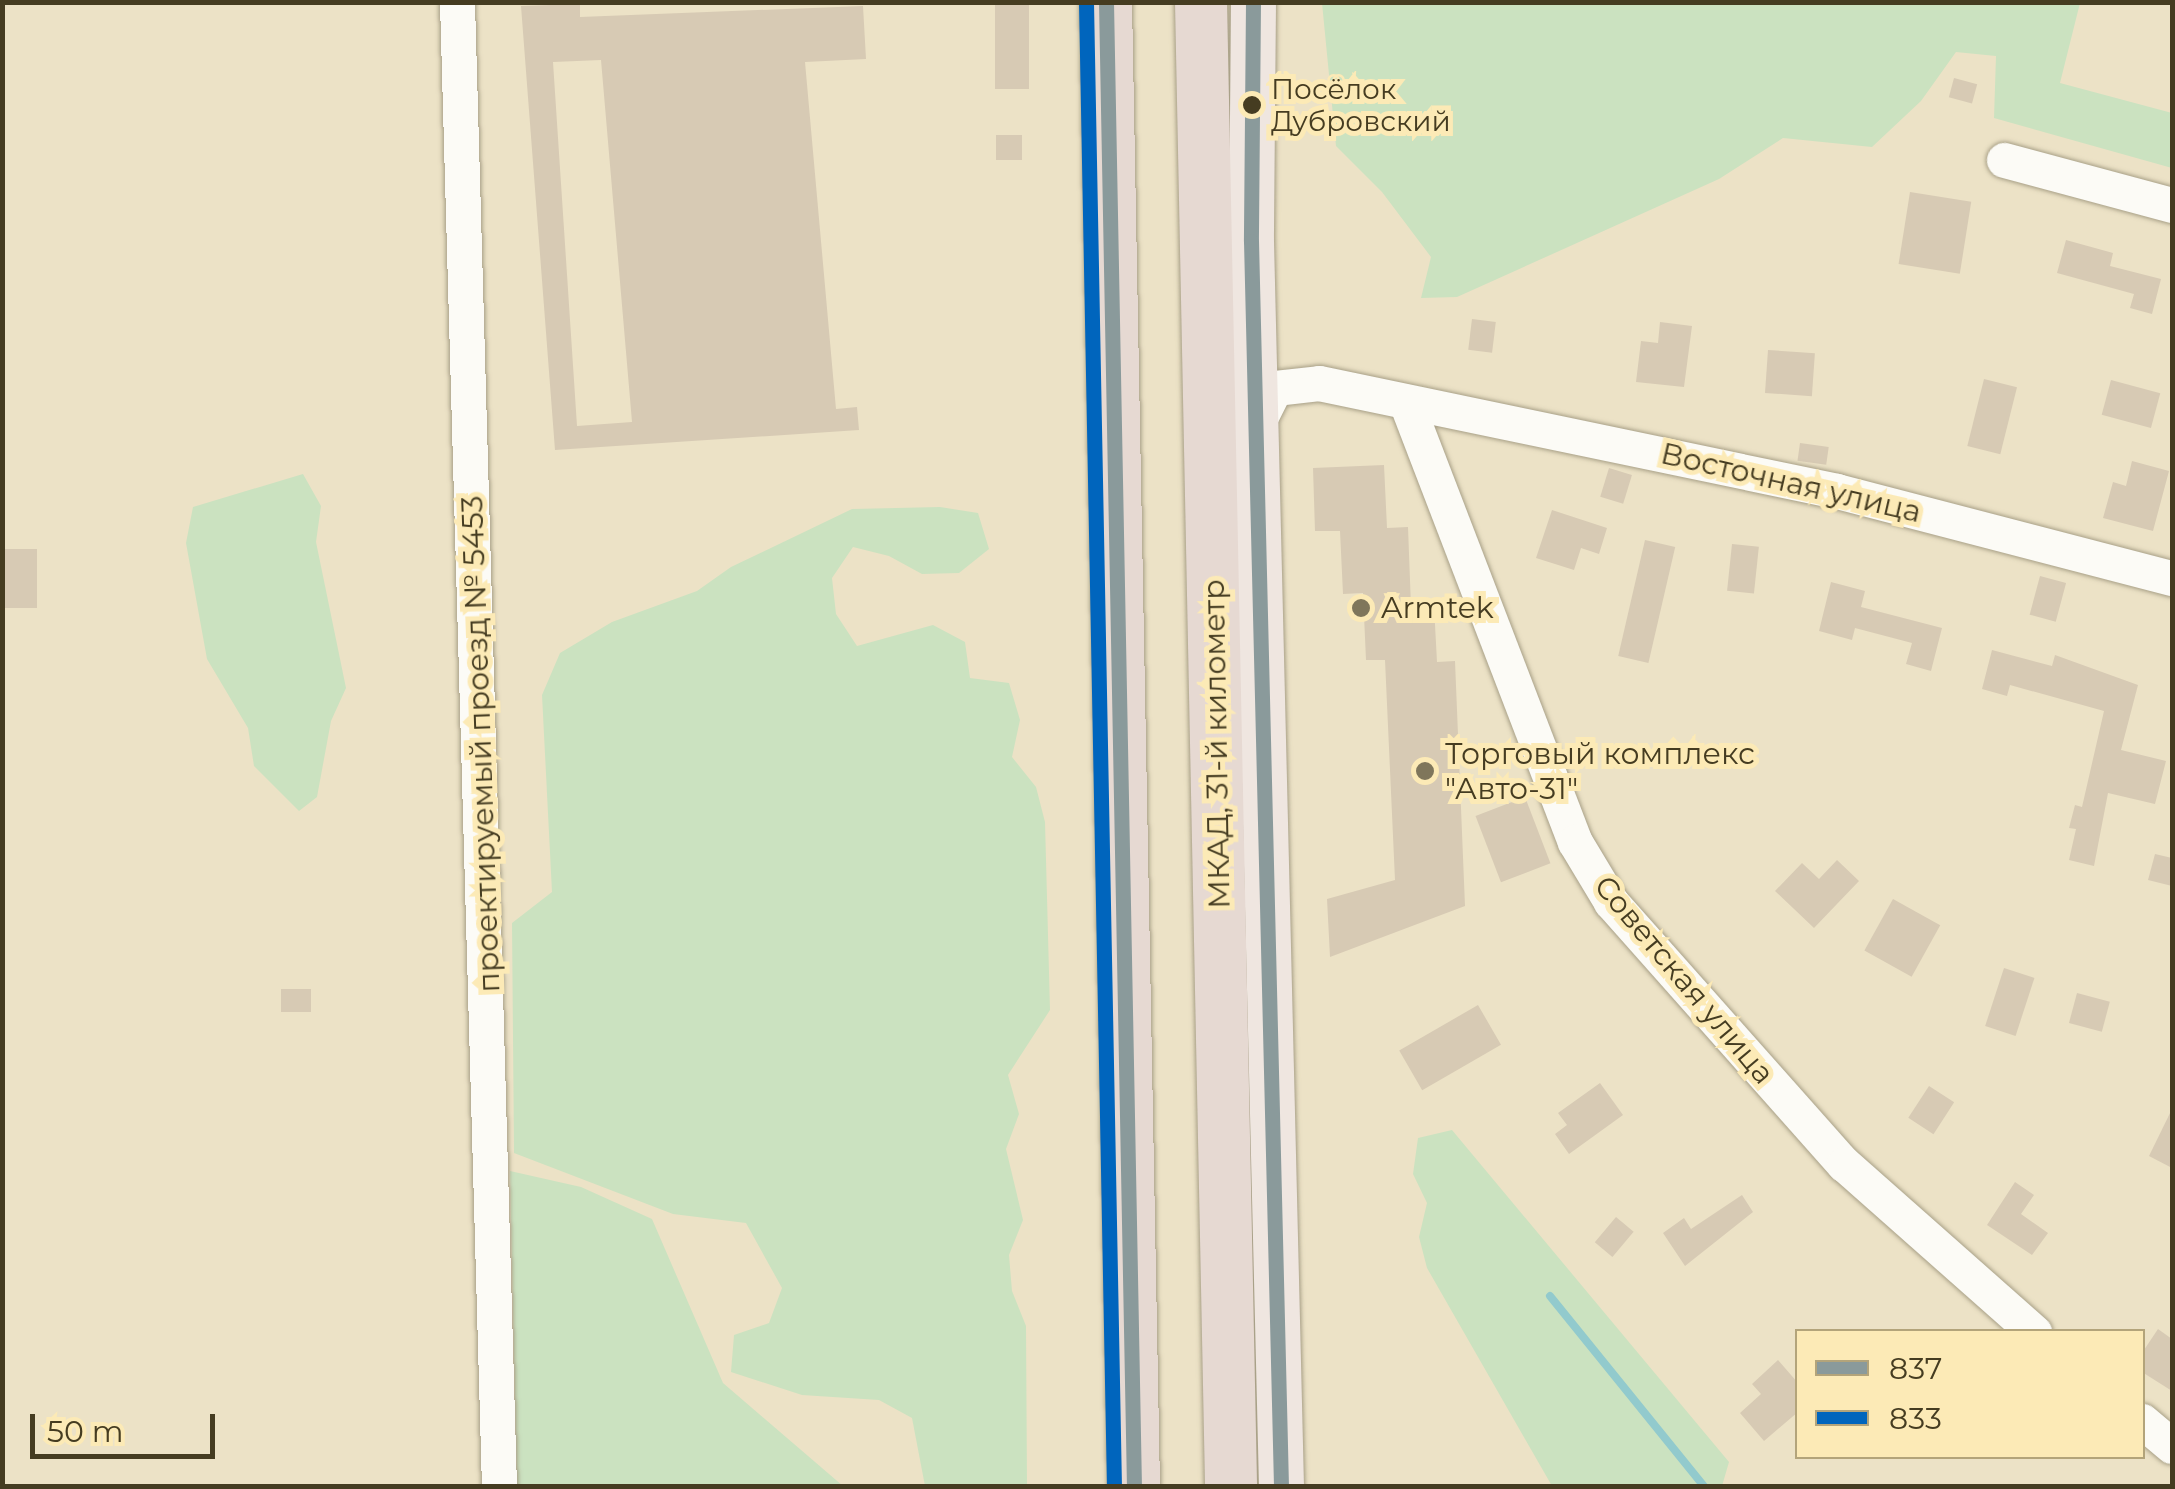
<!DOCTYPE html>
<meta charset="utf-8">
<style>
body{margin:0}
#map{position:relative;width:2175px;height:1489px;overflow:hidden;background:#ece2c6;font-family:Montserrat,sans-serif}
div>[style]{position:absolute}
.green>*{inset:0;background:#cbe2c0}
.stream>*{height:8px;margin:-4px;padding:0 4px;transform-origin:4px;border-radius:4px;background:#92cacd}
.building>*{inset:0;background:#d7cab4;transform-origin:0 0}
.roads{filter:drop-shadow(0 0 2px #a8a087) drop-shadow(0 0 2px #a8a087)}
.minor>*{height:35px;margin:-17.5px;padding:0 17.5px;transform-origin:17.5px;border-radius:17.5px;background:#fcfbf6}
.major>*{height:45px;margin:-22.5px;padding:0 22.5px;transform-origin:22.5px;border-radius:22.5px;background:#efe6e0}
.highway>*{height:52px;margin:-26px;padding:0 26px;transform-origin:26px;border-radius:26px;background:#e6d9d2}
.bus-1>*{height:15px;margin:-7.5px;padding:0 7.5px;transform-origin:7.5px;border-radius:7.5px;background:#8a9a9b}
.bus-2>*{height:15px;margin:-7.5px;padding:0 7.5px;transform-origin:7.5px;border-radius:7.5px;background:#0065bd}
.dots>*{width:28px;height:28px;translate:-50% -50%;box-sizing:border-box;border:5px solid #fceab6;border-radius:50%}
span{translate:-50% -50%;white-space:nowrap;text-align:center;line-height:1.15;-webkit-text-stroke:10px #fceab6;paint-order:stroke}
.bus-label{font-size:28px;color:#453c21}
.left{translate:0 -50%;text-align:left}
.street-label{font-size:30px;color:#453c21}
.poi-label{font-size:30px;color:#453c21}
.frame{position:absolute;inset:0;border:5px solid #453c21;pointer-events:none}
.legend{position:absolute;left:1795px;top:1329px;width:350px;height:130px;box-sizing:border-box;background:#fceab6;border:2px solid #b3a47a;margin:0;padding:12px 18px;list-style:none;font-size:30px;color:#453c21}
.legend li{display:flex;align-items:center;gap:20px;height:50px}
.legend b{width:50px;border:2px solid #b3a47a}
.scale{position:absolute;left:30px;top:1414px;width:185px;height:45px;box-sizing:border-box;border:5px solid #453c21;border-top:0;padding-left:12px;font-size:30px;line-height:35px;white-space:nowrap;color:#453c21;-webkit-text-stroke:8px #fceab6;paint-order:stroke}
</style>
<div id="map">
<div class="green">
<i style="clip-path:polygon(1322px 3px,2080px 3px,2060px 83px,2172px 113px,2172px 168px,1994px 118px,1996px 56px,1956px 52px,1921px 101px,1872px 147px,1783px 138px,1719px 179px,1457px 297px,1421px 298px,1431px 257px,1382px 192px,1336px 146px)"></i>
<i style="clip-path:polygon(303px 474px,321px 506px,316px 542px,346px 688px,331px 721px,317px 797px,299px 811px,254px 766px,248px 728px,207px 659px,186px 543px,193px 507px)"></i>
<i style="clip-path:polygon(940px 507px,978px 513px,989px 549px,959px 573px,922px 574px,889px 556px,853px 547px,832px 578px,836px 614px,857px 646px,933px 625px,965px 642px,970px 678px,1009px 683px,1020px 720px,1012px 757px,1036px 787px,1045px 822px,1050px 1010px,1008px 1075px,1019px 1114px,1006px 1149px,1023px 1220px,1009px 1255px,1012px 1291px,1026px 1326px,1027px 1486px,925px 1486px,912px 1418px,879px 1400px,802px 1395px,731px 1372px,734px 1335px,769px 1323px,782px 1288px,746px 1223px,673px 1214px,514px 1153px,512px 923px,552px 892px,542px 695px,560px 653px,612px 622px,697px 591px,731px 567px,852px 509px)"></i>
<i style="clip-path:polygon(1452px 1130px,1729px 1462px,1722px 1486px,1552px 1486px,1427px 1268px,1419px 1237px,1427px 1203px,1413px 1174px,1418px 1138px)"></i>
<i style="clip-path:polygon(510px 1171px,581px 1187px,652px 1219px,723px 1383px,843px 1486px,517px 1486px)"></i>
</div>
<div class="stream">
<i style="left:1550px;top:1296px;width:245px;rotate:51deg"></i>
</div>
<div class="building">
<i style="left:995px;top:2px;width:34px;height:87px"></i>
<i style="clip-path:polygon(evenodd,580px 4px,580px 17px,863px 6px,866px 59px,805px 62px,836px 409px,857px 407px,859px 430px,555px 450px,521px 6px,580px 4px,601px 60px,632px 422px,577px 426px,553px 62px,601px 60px)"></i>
<i style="left:1954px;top:78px;width:24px;height:20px;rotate:15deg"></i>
<i style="left:996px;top:135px;width:26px;height:25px"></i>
<i style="left:1910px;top:192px;width:62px;height:73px;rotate:9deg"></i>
<i style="clip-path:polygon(2066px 240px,2113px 253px,2110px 266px,2161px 279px,2152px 314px,2130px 308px,2134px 294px,2057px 273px)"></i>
<i style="left:1472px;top:319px;width:24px;height:31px;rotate:7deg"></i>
<i style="clip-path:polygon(1660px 322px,1692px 326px,1684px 387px,1636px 382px,1641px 341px,1658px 343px)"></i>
<i style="left:1768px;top:350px;width:47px;height:43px;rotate:4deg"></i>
<i style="left:1984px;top:379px;width:34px;height:69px;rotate:14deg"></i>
<i style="left:2111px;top:380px;width:51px;height:36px;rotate:15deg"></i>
<i style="left:1800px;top:443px;width:29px;height:18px;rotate:8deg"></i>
<i style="clip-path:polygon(2132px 461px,2169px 471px,2153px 531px,2103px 518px,2113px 482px,2126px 486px)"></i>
<i style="clip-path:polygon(1384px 465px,1387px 528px,1408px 527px,1411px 607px,1434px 606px,1437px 662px,1455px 661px,1465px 906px,1330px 957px,1327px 899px,1395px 880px,1385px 660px,1366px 660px,1363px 593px,1343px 594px,1340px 531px,1315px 531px,1313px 468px)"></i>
<i style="left:1609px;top:468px;width:24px;height:30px;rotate:17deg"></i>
<i style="clip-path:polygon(1552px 510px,1607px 528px,1599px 554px,1581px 548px,1574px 570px,1536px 558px)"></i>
<i style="left:1645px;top:540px;width:31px;height:119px;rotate:13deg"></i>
<i style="left:1732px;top:544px;width:27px;height:47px;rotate:6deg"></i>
<i style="left:2px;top:549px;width:35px;height:59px"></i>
<i style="left:2040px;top:576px;width:27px;height:40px;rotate:15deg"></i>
<i style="clip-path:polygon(1831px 582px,1865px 591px,1861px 607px,1942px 628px,1931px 671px,1906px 664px,1912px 643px,1855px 628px,1852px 640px,1819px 631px)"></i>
<i style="clip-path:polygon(1992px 650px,2052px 666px,2055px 655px,2138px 685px,2121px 750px,2166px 761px,2155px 804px,2108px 793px,2094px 866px,2069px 860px,2076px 829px,2069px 828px,2075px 805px,2082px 807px,2104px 711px,2010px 685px,2007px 696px,1982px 689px)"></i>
<i style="left:1525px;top:797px;width:71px;height:53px;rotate:69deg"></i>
<i style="clip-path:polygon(2155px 854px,2172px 858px,2172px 886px,2148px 880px)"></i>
<i style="clip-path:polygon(1837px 860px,1859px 881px,1814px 928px,1775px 891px,1802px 863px,1819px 879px)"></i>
<i style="left:1893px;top:899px;width:54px;height:59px;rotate:29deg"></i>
<i style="left:2004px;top:968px;width:32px;height:61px;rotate:18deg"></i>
<i style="left:311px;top:989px;width:23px;height:30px;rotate:90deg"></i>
<i style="left:2077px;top:993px;width:34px;height:31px;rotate:15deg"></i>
<i style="left:1478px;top:1005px;width:46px;height:91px;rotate:60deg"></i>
<i style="clip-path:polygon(1600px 1083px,1623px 1115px,1569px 1154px,1555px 1134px,1567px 1125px,1558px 1113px)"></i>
<i style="left:1929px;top:1086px;width:30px;height:38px;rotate:33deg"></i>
<i style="clip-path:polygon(2172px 1109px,2172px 1168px,2149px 1156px)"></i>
<i style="clip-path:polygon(2015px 1182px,2034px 1195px,2021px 1214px,2048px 1233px,2032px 1255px,1987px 1225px)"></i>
<i style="clip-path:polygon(1742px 1195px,1753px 1212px,1685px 1266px,1663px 1233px,1684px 1218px,1691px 1229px)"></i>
<i style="left:1616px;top:1217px;width:23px;height:33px;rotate:40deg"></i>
<i style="clip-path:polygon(2158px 1329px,2172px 1339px,2172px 1391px,2142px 1372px,2142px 1353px)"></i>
<i style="clip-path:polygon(1778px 1360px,1798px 1383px,1798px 1412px,1764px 1441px,1740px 1413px,1761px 1394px,1752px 1384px)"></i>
</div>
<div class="roads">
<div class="minor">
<i style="left:457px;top:2px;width:1485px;rotate:88.38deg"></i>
<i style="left:2004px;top:160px;width:174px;rotate:15deg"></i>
<i style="left:1406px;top:402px;width:471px;rotate:69deg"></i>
<i style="left:1575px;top:842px;width:70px;rotate:59deg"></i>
<i style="left:1611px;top:902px;width:351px;rotate:48.4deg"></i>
<i style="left:1844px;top:1164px;width:254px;rotate:41.5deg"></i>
<i style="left:1257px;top:424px;width:40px;rotate:-63.4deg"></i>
<i style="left:1275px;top:388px;width:44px;rotate:-6.5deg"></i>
<i style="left:1319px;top:383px;width:529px;rotate:11.78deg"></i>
<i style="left:1837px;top:491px;width:346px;rotate:14.6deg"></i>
<i style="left:2142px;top:1421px;width:39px;rotate:40deg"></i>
</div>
<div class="major">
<i style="left:1253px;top:2px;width:239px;rotate:90.5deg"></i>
<i style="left:1251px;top:241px;width:1245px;rotate:88.62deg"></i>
</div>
<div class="highway">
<i style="left:1106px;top:2px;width:1484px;rotate:88.92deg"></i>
<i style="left:1201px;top:2px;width:1484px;rotate:88.84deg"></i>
</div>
</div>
<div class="bus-1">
<i style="left:1106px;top:2px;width:1484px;rotate:88.92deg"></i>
<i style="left:1253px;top:2px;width:239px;rotate:90.5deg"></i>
<i style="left:1251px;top:241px;width:1245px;rotate:88.62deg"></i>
</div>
<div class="bus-2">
<i style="left:1086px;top:2px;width:1484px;rotate:88.92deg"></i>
</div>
<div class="dots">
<i style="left:1252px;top:105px;background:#453c21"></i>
<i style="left:1361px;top:608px;background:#7f765b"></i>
<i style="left:1425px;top:771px;background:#7f765b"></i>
</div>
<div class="bus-label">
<span class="left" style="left:1271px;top:105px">Посёлок<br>Дубровский</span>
</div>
<div class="street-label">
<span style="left:1791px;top:483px;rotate:13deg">Восточная улица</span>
<span style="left:481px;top:744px;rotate:-92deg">проектируемый проезд № 5453</span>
<span style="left:1217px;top:744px;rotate:-91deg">МКАД, 31-й километр</span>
<span style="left:1684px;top:980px;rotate:50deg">Советская улица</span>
</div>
<div class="poi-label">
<span class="left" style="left:1381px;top:608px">Armtek</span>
<span class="left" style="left:1445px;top:771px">Торговый комплекс<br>"Авто-31"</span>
</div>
<div class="frame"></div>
<ul class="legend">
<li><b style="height:12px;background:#8a9a9b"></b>837</li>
<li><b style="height:12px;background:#0065bd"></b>833</li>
</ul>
<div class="scale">50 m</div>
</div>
